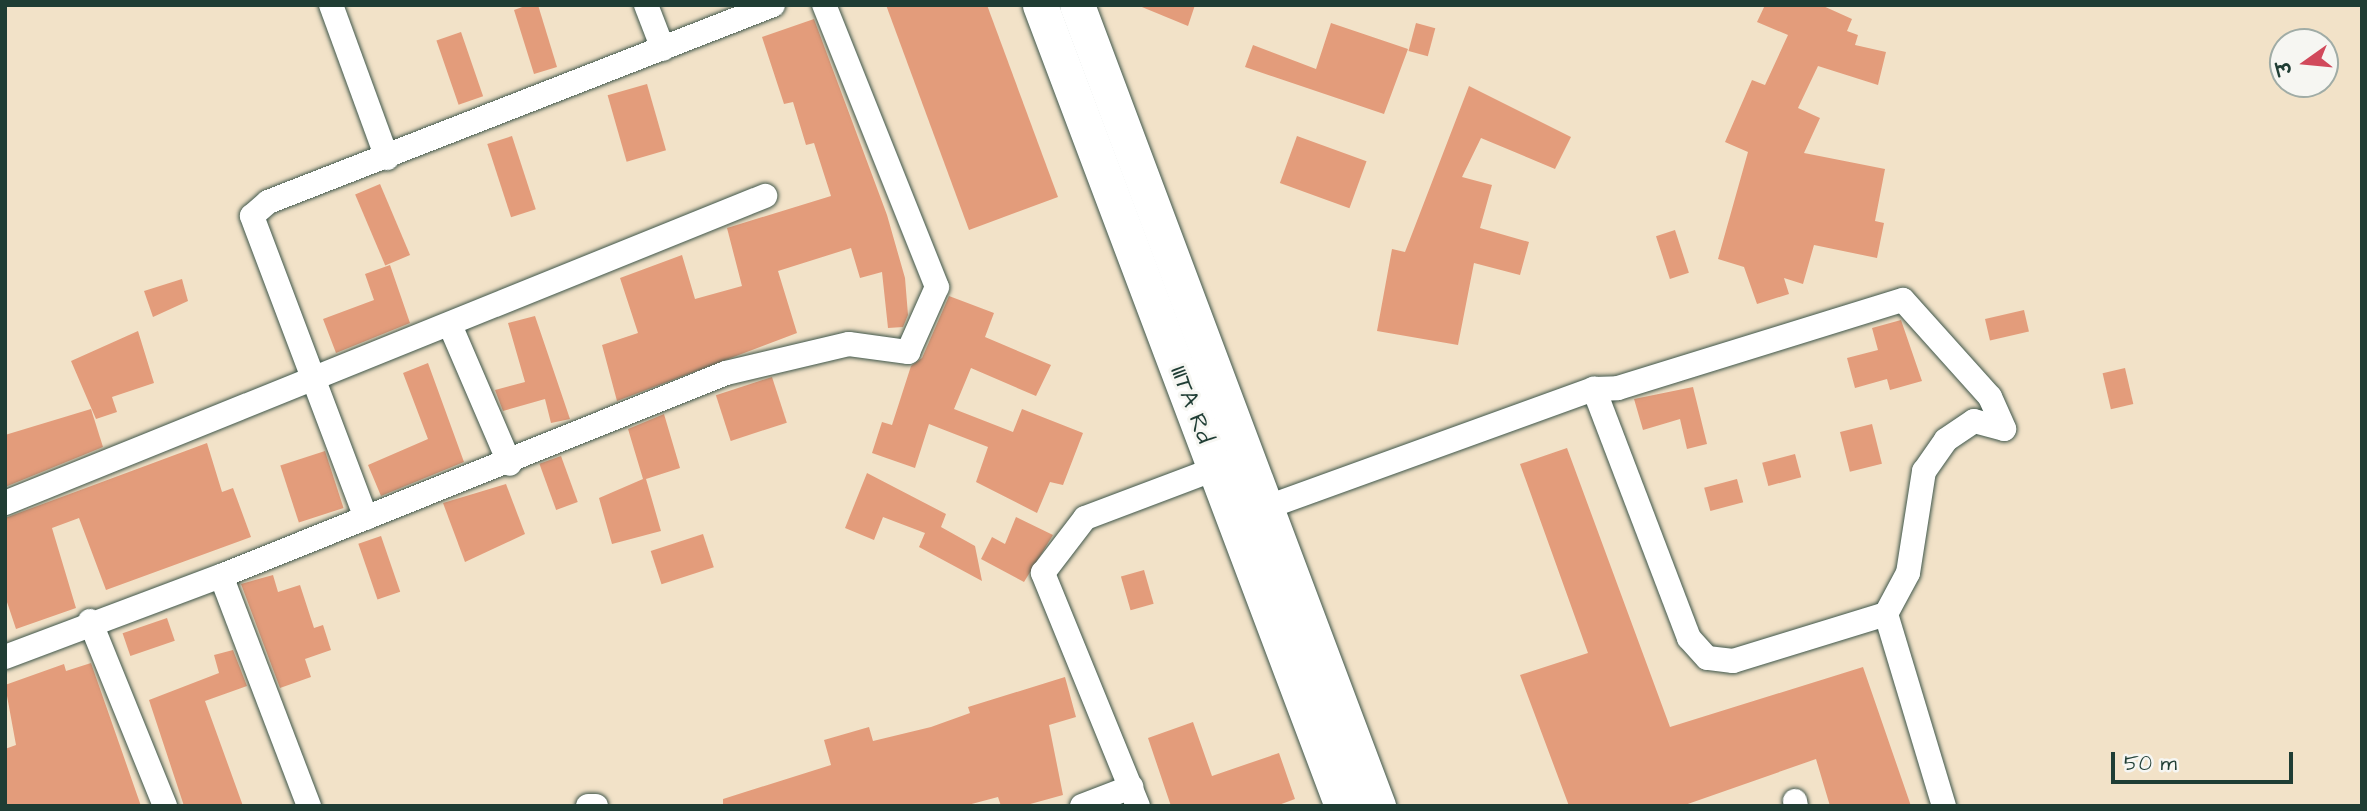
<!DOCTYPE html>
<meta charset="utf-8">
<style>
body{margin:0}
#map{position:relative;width:2367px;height:811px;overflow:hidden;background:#f2e2c8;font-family:"Architects Daughter","Playpen Sans Deva",sans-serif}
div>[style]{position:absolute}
.building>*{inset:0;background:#e39c7b;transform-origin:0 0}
.roads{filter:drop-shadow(0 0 2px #3f564a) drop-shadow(0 0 2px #3f564a)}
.street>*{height:24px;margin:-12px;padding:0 12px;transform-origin:12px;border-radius:12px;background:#fff}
.secondary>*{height:35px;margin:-17.5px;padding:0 17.5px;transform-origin:17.5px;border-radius:17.5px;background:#fff}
span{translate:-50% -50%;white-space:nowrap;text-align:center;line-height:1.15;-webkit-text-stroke:6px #f6f6f2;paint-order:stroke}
.street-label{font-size:24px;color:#1f3d34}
.frame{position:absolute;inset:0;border:7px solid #1f3d34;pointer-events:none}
.north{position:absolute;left:2269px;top:28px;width:70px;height:70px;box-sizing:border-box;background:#f6f6f2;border:2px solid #a0aca6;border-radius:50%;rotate:255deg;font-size:19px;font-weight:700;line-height:28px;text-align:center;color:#1f3d34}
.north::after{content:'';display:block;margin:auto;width:24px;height:32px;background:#d1495b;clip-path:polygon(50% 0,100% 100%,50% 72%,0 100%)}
.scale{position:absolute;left:2111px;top:752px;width:182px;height:32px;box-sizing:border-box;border:4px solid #1f3d34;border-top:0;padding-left:9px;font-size:21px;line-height:24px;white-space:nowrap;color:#1f3d34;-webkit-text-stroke:5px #f6f6f2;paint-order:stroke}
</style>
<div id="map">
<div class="building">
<i style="clip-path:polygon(528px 5px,538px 5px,557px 67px,534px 74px,514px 10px)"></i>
<i style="clip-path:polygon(886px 5px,987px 5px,1058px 197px,969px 230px)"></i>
<i style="clip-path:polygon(1137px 5px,1195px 5px,1188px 26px)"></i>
<i style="clip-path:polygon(1765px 5px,1821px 5px,1852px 19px,1847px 31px,1858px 35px,1855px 45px,1886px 52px,1878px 85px,1818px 66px,1798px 108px,1820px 118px,1804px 153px,1885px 169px,1875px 221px,1884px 223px,1877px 258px,1814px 245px,1803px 284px,1784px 278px,1789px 294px,1757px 304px,1744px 267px,1718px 259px,1748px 152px,1725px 142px,1752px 80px,1765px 85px,1788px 35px,1757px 22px)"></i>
<i style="clip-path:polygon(814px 19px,887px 215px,905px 278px,908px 315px,903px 327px,888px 328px,882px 272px,860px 278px,851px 248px,778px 271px,797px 333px,617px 401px,602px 345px,638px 333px,620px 278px,682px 255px,695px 299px,742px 286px,727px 228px,831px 196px,814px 143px,806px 145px,793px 102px,784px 104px,762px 37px)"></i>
<i style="clip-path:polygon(1331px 23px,1408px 49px,1384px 114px,1245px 67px,1253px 45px,1316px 69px)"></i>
<i style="left:1416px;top:23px;width:20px;height:29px;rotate:15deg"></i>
<i style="left:461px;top:32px;width:68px;height:26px;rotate:71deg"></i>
<i style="left:647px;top:84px;width:69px;height:41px;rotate:74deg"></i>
<i style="clip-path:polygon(1469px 86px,1571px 137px,1555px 169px,1481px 138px,1462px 177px,1492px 185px,1480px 228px,1529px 242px,1520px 275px,1474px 263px,1458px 345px,1377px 331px,1392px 249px,1405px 252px)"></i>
<i style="left:512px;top:136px;width:77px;height:26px;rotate:72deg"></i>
<i style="left:1297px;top:136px;width:74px;height:50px;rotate:20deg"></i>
<i style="left:380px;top:184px;width:77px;height:27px;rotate:67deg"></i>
<i style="left:1675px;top:230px;width:45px;height:20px;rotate:72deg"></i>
<i style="clip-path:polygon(390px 265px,410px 323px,336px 353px,323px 319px,374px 300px,365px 274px)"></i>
<i style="clip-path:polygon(182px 279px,188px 301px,153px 317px,144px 291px)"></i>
<i style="clip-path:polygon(949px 296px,994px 313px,985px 337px,1051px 365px,1036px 396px,971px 368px,954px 409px,1013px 432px,1022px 409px,1083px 433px,1063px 485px,1050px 482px,1037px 513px,976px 482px,988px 447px,929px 424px,915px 468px,872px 453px,882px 422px,892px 425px,911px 366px,922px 358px)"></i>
<i style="left:2024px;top:310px;width:22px;height:40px;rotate:77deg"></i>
<i style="clip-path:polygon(535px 316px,570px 419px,551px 423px,545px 399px,503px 411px,495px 390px,525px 382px,508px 323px)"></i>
<i style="clip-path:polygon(1901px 320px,1922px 381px,1890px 390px,1887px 379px,1855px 388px,1847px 358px,1878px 350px,1872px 328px)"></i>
<i style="clip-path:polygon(138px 331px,154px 383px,112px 397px,117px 412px,96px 419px,71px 361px)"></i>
<i style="clip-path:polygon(428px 363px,464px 462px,381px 496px,368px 465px,428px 439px,403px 373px)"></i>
<i style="left:2125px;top:368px;width:37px;height:23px;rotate:77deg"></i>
<i style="left:772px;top:377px;width:48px;height:59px;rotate:72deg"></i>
<i style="clip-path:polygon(1693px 387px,1707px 444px,1687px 449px,1680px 419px,1643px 430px,1634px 399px)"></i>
<i style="clip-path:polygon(91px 409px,103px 447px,5px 487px,5px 435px)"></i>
<i style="clip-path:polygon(664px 414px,680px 468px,646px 479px,661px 531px,612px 544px,599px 498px,643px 479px,628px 429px)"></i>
<i style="left:1872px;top:424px;width:41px;height:33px;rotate:76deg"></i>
<i style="clip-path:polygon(207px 443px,222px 492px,233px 488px,251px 537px,106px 590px,79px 518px,52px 528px,76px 608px,16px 629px,5px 596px,5px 518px)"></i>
<i style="clip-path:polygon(1567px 448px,1670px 727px,1863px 667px,1911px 806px,1830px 806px,1816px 759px,1682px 806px,1569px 806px,1520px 675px,1588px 653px,1520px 464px)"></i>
<i style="left:325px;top:451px;width:60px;height:47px;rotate:72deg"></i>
<i style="left:1795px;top:454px;width:24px;height:34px;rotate:75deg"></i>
<i style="left:561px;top:456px;width:49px;height:23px;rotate:70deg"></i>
<i style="clip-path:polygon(867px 473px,946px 514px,941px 527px,975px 546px,982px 581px,919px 547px,925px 533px,883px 517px,874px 540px,845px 528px)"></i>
<i style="left:1737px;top:479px;width:24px;height:34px;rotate:75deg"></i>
<i style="clip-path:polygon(506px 484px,525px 534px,465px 562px,443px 503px)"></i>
<i style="clip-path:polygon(1016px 517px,1053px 535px,1024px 582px,981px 559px,992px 537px,1005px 544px)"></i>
<i style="left:703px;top:534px;width:35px;height:55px;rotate:72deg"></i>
<i style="left:381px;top:536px;width:59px;height:24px;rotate:71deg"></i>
<i style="left:1144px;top:570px;width:35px;height:24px;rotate:74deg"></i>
<i style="clip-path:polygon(273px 575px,278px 592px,300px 585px,314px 628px,323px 625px,331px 650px,305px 659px,311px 677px,280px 688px,241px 584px)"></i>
<i style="left:167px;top:618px;width:24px;height:47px;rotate:71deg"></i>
<i style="clip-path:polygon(233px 650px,247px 686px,205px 701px,243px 806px,184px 806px,149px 700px,219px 673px,214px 655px)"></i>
<i style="clip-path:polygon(91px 663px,141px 806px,5px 806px,5px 749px,16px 745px,5px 685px,64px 664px,66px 671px)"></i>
<i style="clip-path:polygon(1065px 677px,1076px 717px,1049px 725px,1063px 795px,1023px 806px,1001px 806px,998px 797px,964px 806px,723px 806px,723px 799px,831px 765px,824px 740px,869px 727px,873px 741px,931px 727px,970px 713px,968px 707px)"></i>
<i style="clip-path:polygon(1193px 722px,1212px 776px,1279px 753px,1295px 799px,1276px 806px,1171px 806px,1148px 738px)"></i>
</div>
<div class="roads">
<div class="street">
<i style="left:331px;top:5px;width:163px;rotate:69.9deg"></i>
<i style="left:646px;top:5px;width:47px;rotate:68.9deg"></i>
<i style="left:450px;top:325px;width:151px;rotate:66.7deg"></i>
<i style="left:5px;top:503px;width:820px;rotate:-22deg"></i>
<i style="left:1251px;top:513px;width:365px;rotate:-19.9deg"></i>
<i style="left:1594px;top:389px;width:24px;rotate:-2deg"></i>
<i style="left:1618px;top:388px;width:298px;rotate:-17.2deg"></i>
<i style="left:1903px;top:300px;width:130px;rotate:48.1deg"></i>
<i style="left:1990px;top:397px;width:35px;rotate:66deg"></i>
<i style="left:2004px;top:429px;width:31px;rotate:-165deg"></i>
<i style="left:1974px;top:421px;width:34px;rotate:146deg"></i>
<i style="left:1946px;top:440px;width:38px;rotate:125deg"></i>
<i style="left:1924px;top:471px;width:103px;rotate:98.9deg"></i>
<i style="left:1908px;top:573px;width:47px;rotate:118.2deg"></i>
<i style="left:1886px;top:614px;width:160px;rotate:162.9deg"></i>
<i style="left:1733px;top:661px;width:26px;rotate:-173deg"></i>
<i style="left:1707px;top:658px;width:27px;rotate:-132deg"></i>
<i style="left:1689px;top:638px;width:267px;rotate:-110.9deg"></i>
<i style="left:366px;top:518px;width:323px;rotate:-110.7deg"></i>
<i style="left:252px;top:216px;width:21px;rotate:-41deg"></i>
<i style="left:268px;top:202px;width:542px;rotate:-21.31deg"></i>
<i style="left:1886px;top:614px;width:201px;rotate:73.2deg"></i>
<i style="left:90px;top:621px;width:200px;rotate:67.9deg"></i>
<i style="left:5px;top:657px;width:231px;rotate:-20.6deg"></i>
<i style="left:1795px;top:801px;width:5px;rotate:79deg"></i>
<i style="left:309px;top:806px;width:246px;rotate:-110.9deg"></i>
<i style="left:221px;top:576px;width:544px;rotate:-21.9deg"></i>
<i style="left:726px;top:373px;width:126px;rotate:-13.3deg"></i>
<i style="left:849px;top:344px;width:60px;rotate:7.7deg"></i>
<i style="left:908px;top:352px;width:71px;rotate:-66deg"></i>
<i style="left:937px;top:287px;width:304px;rotate:-111.8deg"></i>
<i style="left:588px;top:806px;width:8px"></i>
<i style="left:1082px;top:806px;width:53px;rotate:-21.2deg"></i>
<i style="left:1138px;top:806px;width:252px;rotate:-112.2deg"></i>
<i style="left:1043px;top:573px;width:69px;rotate:-52.6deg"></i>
<i style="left:1085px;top:518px;width:139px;rotate:-20.7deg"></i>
</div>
<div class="secondary">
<i style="left:1040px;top:5px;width:856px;rotate:69.34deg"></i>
<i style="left:1077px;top:5px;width:856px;rotate:69.4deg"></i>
</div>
</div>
<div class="street-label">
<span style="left:1191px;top:405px;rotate:69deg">IIITA Rd</span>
</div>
<div class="frame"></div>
<div class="north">उ</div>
<div class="scale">50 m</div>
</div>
